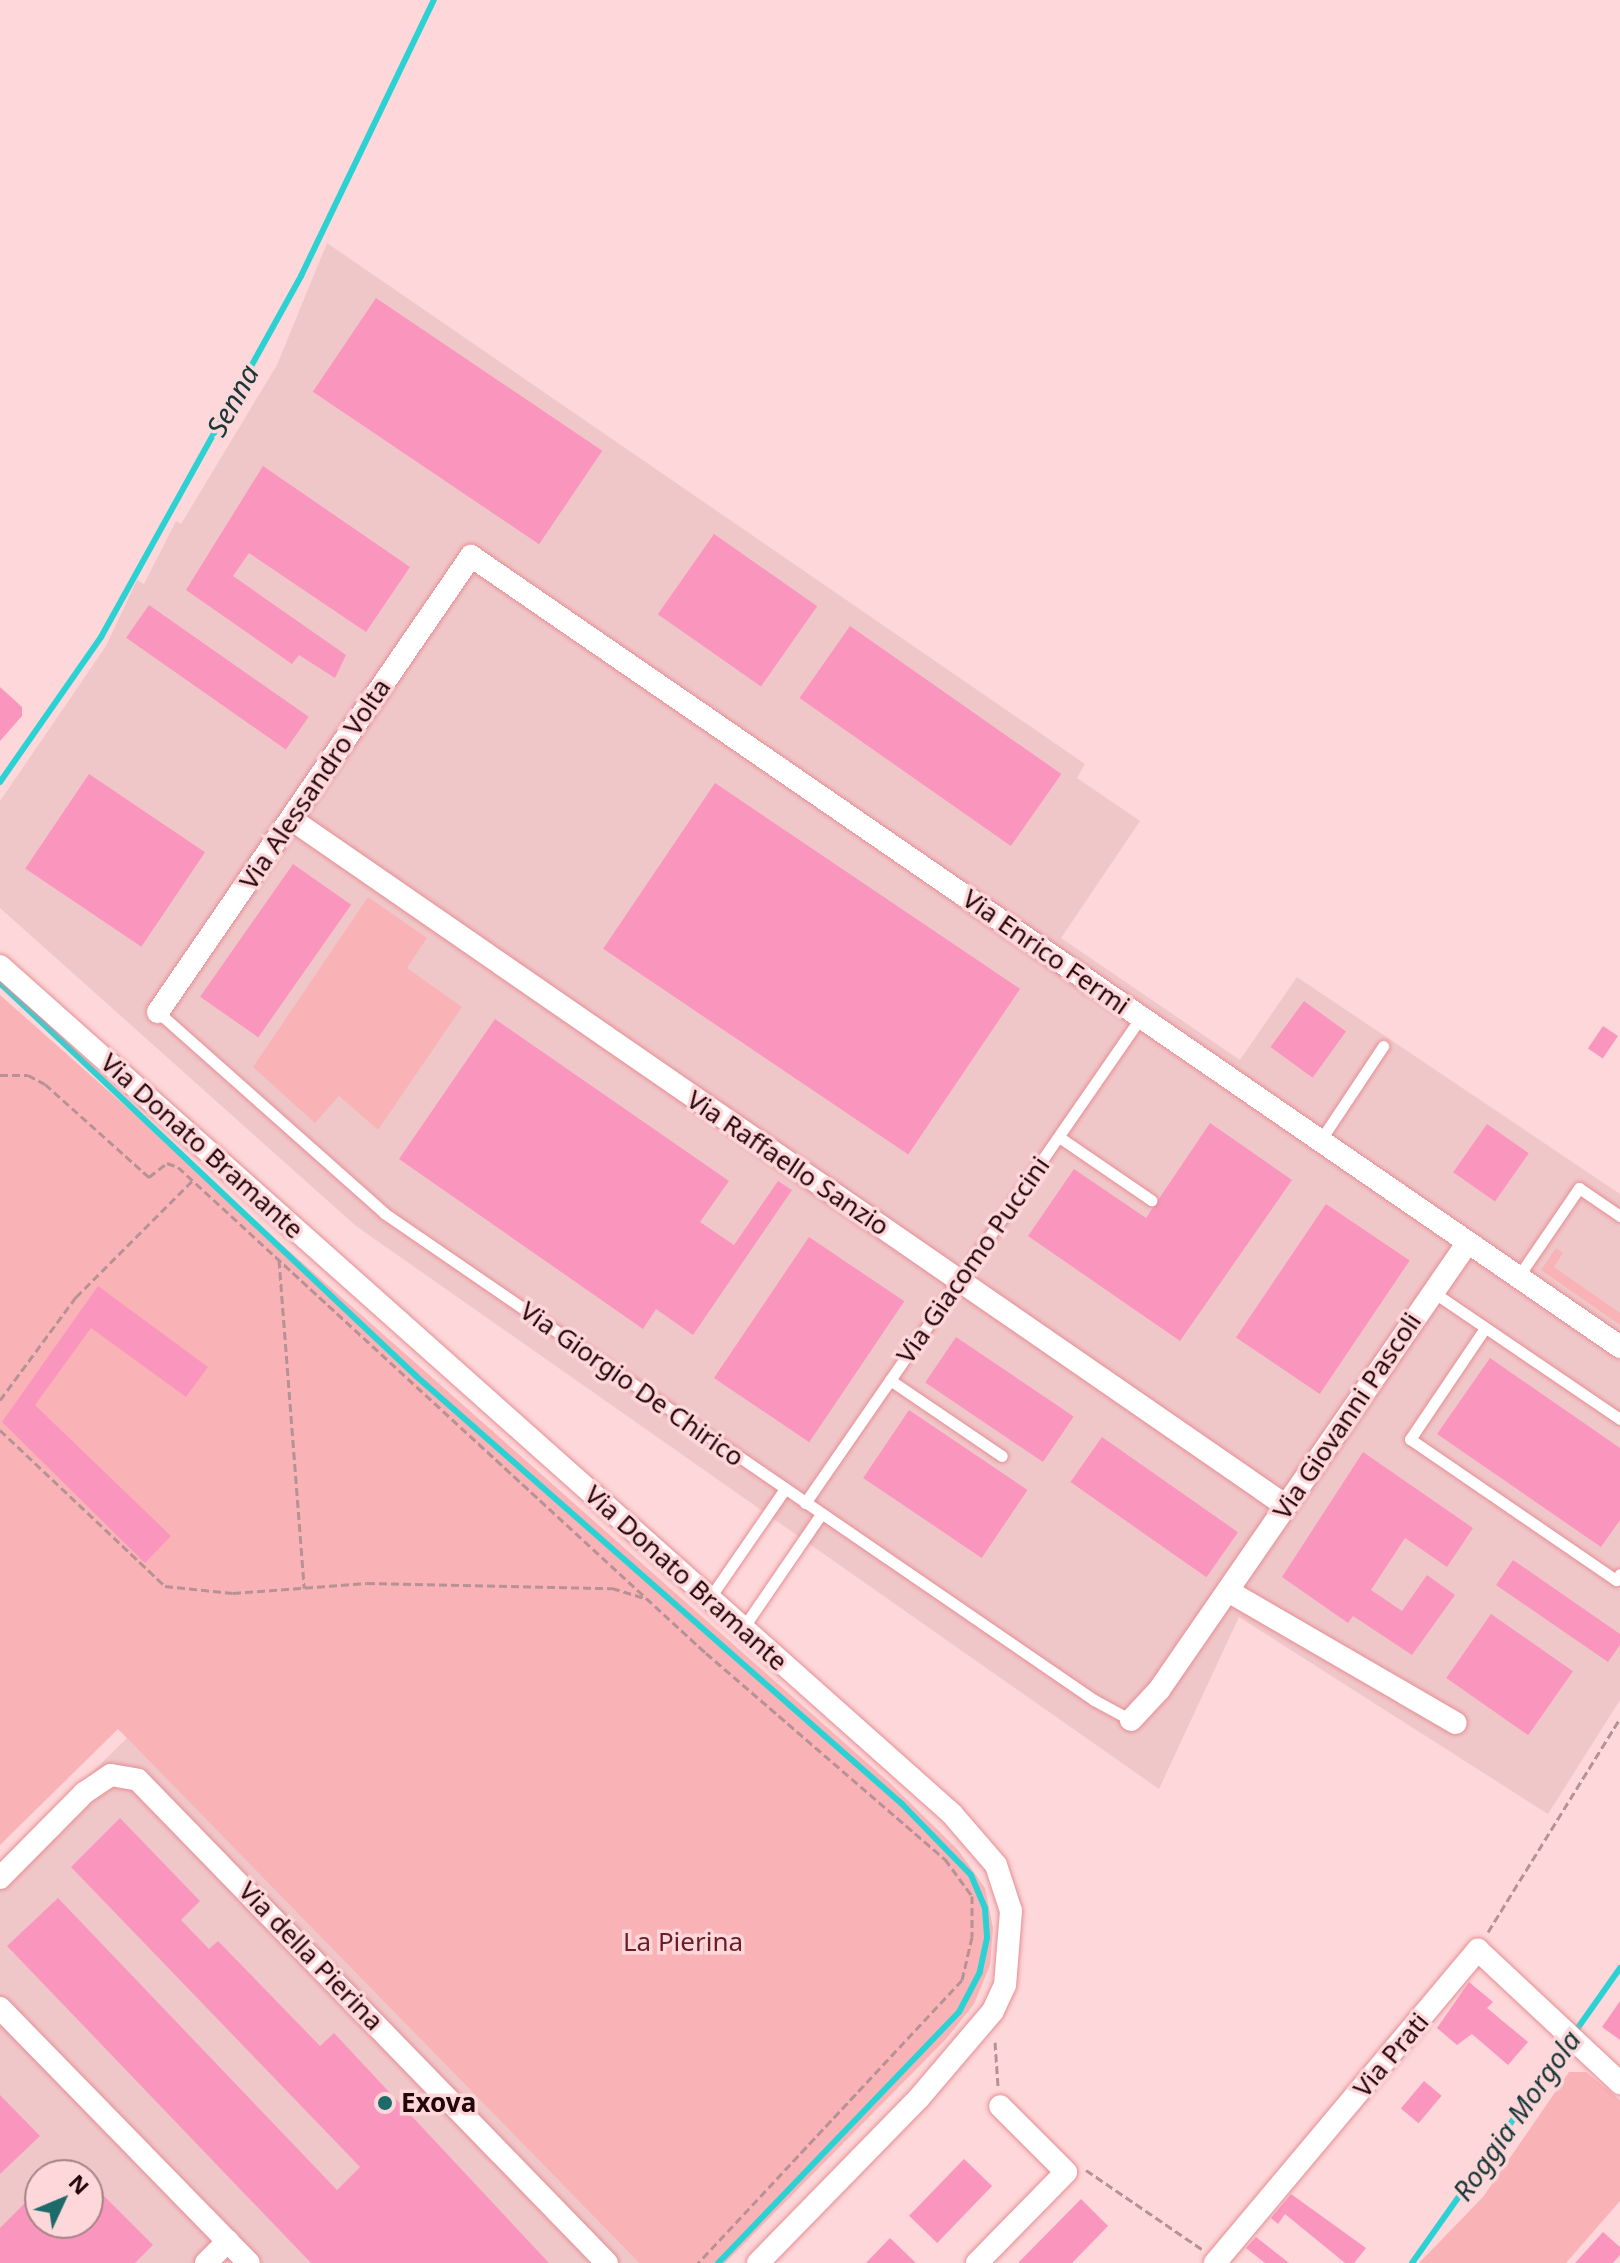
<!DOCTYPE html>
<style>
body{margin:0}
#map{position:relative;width:1620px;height:2263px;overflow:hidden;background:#fdd7d9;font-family:"Noto Sans",sans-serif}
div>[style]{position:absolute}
.built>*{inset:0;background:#f0c7c9}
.green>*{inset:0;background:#f9b3b7}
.stream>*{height:6px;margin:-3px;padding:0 3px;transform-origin:3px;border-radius:3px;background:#2cd2d3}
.building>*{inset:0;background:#fa96bd;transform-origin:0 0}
.path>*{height:3px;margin-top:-1.5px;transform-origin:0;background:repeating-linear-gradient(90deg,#b69295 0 8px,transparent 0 12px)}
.roads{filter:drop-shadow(0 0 2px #e68e94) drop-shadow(0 0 2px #e68e94)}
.lane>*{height:11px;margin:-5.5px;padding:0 5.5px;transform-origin:5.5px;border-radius:5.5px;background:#fff}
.street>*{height:22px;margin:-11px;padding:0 11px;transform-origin:11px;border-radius:11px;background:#fff}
.dots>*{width:22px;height:22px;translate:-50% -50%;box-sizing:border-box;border:4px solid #fdd7d9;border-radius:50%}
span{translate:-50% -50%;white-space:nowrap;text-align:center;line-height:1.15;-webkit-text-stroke:7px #fdd7d9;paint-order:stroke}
.street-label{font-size:26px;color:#240509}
.park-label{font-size:26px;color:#6c1b29}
.poi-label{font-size:26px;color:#240509;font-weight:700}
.left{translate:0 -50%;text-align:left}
.water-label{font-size:28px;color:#183838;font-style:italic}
.north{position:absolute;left:24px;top:2159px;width:80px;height:80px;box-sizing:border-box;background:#fdd7d9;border:2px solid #a68386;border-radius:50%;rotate:46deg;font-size:22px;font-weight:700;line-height:32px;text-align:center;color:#240509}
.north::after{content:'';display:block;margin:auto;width:28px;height:36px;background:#1d6a6a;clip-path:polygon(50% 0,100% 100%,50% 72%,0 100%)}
</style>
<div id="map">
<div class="built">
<i style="clip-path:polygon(327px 243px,1085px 764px,1077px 778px,1140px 821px,1061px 938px,1240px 1060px,1297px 977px,1620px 1194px,1620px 1700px,1548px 1814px,1239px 1617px,1159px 1789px,356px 1226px,0 908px,0 801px,106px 646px,137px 580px,144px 584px,176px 521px,181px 524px,277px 365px)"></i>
<i style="clip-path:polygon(evenodd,127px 1738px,639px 2263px,0 2263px,0 1863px,127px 1738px,40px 2175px,88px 2175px,88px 2223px,40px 2223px,40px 2175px)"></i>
</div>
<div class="green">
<i style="clip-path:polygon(368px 897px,427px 938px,407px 968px,462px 1007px,378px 1130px,339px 1096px,315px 1123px,253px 1067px)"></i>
<i style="clip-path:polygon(0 995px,891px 1784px,958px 1850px,985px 1888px,993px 1928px,990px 1965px,974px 2004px,946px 2039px,725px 2263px,639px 2263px,118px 1729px,0 1845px)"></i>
<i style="clip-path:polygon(1556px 1248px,1563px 1253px,1554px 1267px,1620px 1313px,1620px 1325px,1541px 1270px)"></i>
<i style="clip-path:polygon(1569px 2072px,1586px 2072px,1620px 2100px,1620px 2201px,1566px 2263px,1419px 2263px,1483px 2197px)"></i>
</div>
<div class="stream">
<i style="left:0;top:782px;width:177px;rotate:-55.1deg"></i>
<i style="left:101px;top:637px;width:413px;rotate:-61deg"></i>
<i style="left:301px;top:276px;width:306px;rotate:-64.3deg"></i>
<i style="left:0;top:983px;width:572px;rotate:43.37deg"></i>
<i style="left:416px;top:1376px;width:648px;rotate:41.37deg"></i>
<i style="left:902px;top:1804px;width:99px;rotate:45.8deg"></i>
<i style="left:971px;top:1875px;width:36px;rotate:67deg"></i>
<i style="left:985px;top:1908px;width:30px;rotate:86deg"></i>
<i style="left:987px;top:1938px;width:35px;rotate:102deg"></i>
<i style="left:980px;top:1972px;width:45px;rotate:117.7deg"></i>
<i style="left:959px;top:2012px;width:348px;rotate:133.8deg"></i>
<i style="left:1412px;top:2263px;width:361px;rotate:-54.8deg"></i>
</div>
<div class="building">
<i style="left:376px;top:298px;width:273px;height:113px;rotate:34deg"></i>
<i style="clip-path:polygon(263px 466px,410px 567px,366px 632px,249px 553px,233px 576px,346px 655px,335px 678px,299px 655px,292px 664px,186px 590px)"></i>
<i style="left:714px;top:534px;width:126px;height:98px;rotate:35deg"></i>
<i style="left:149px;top:605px;width:195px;height:40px;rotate:35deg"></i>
<i style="left:850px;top:626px;width:258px;height:88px;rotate:35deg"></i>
<i style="clip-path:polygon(0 687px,22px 707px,22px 716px,0 741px)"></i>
<i style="left:89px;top:774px;width:140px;height:114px;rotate:34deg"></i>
<i style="left:715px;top:783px;width:368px;height:200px;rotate:34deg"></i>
<i style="left:293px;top:864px;width:71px;height:162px;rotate:35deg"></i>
<i style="left:1304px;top:1001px;width:52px;height:57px;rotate:36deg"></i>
<i style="clip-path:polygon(495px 1019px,729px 1181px,700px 1222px,734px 1245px,778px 1181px,792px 1190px,693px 1335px,656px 1309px,643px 1329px,399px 1159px)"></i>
<i style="left:1603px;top:1026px;width:18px;height:27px;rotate:34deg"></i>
<i style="clip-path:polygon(1210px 1123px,1292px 1180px,1180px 1341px,1028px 1236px,1074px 1169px,1146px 1218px)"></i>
<i style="left:1487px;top:1124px;width:51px;height:59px;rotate:35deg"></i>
<i style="left:1326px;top:1204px;width:101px;height:161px;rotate:34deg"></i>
<i style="left:809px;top:1237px;width:115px;height:170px;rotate:34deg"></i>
<i style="clip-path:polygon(98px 1286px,208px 1367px,186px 1397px,91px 1328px,35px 1405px,171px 1536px,145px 1563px,2px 1422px)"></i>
<i style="left:956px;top:1337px;width:142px;height:55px;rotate:34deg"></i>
<i style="clip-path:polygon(1490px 1358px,1620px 1448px,1620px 1520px,1601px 1547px,1437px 1434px)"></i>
<i style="left:909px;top:1410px;width:143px;height:82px;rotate:34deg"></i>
<i style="left:1102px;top:1437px;width:166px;height:55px;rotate:35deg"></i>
<i style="clip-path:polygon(1363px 1452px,1473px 1528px,1447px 1567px,1405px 1538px,1371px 1590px,1402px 1611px,1427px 1575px,1455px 1595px,1412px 1655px,1353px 1616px,1348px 1623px,1282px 1577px)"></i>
<i style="clip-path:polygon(1513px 1560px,1620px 1634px,1620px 1645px,1608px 1662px,1496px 1585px)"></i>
<i style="left:1491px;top:1614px;width:100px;height:78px;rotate:35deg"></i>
<i style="clip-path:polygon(120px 1818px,200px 1901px,181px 1920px,209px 1949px,218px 1941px,320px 2046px,334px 2033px,549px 2263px,311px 2263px,7px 1946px,58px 1898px,337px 2190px,360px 2167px,71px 1867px)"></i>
<i style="clip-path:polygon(1469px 1982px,1493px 2002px,1487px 2008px,1528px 2042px,1508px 2065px,1472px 2034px,1457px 2045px,1437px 2028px)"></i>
<i style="clip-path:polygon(1620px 2001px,1620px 2040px,1602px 2027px)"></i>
<i style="left:1424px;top:2081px;width:23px;height:36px;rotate:40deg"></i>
<i style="clip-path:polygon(0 2095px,40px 2136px,0 2174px)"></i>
<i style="left:964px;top:2159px;width:39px;height:79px;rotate:44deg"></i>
<i style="clip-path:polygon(88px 2180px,153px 2245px,135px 2263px,0 2263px,0 2228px,40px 2188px,40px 2223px,88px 2223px)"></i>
<i style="clip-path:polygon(1291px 2194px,1366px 2248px,1354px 2263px,1345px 2263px,1285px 2214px,1278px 2224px,1271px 2218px)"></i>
<i style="clip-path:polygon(1081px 2199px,1108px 2226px,1072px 2263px,1018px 2263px)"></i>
<i style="clip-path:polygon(1603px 2232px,1620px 2247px,1620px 2255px,1613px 2263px,1575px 2263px)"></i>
<i style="clip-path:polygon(1256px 2237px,1289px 2263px,1265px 2263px,1246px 2248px)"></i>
<i style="clip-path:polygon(890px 2238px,916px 2263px,866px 2263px)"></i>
</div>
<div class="path">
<i style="left:0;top:1075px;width:28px"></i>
<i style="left:28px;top:1075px;width:19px;rotate:28deg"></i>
<i style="left:45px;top:1084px;width:140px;rotate:41.8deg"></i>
<i style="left:149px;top:1177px;width:23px;rotate:-38deg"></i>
<i style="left:167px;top:1163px;width:12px;rotate:20deg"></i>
<i style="left:178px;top:1167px;width:718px;rotate:42.63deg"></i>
<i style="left:706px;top:1653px;width:316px;rotate:40.8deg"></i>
<i style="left:945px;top:1859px;width:46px;rotate:53.9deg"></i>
<i style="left:972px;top:1896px;width:41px;rotate:90deg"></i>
<i style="left:972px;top:1937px;width:44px;rotate:103.1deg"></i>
<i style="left:962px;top:1980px;width:387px;rotate:133deg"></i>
<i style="left:279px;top:1260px;width:329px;rotate:85.6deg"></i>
<i style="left:0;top:1400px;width:128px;rotate:-53.6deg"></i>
<i style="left:76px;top:1297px;width:164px;rotate:-45deg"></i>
<i style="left:0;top:1430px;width:227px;rotate:43.4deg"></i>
<i style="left:165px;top:1586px;width:68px;rotate:5.9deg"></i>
<i style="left:233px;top:1593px;width:134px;rotate:-4.3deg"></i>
<i style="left:367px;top:1583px;width:245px;rotate:1.2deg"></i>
<i style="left:612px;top:1588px;width:34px;rotate:17deg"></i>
<i style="left:1488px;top:1932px;width:251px;rotate:-58.3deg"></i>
<i style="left:995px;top:2042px;width:44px;rotate:86.1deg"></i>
<i style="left:1086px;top:2170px;width:140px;rotate:34.3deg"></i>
</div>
<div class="roads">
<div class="lane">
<i style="left:158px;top:1012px;width:302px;rotate:41.6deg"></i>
<i style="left:384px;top:1213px;width:861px;rotate:34.45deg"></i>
<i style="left:1094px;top:1700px;width:42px;rotate:28.4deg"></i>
<i style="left:1059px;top:1137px;width:112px;rotate:34.4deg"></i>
<i style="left:1320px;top:1141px;width:114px;rotate:-56.4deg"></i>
<i style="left:1518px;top:1277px;width:108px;rotate:-55.6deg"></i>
<i style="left:1579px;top:1188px;width:50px;rotate:34.3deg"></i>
<i style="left:1433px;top:1292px;width:226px;rotate:34.2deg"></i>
<i style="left:1485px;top:1328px;width:134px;rotate:124deg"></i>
<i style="left:1410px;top:1439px;width:250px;rotate:34.4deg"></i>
<i style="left:1616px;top:1580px;width:7px;rotate:-56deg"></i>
<i style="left:890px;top:1380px;width:135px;rotate:34.2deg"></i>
<i style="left:805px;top:1503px;width:591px;rotate:-55.34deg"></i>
<i style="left:709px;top:1599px;width:134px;rotate:-55.4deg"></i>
<i style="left:743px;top:1628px;width:138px;rotate:-55.6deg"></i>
</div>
<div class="street">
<i style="left:291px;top:819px;width:1209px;rotate:34.62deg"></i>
<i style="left:0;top:966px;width:1275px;rotate:41.69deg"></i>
<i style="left:952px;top:1814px;width:67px;rotate:49.2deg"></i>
<i style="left:996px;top:1865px;width:48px;rotate:71.9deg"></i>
<i style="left:1011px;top:1911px;width:74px;rotate:94.6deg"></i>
<i style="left:1005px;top:1985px;width:29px;rotate:115deg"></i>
<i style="left:993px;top:2011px;width:116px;rotate:130.4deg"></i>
<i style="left:918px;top:2099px;width:229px;rotate:134.3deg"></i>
<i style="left:158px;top:1012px;width:553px;rotate:-55.53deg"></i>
<i style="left:471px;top:556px;width:1395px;rotate:34.54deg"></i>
<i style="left:1228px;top:1591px;width:263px;rotate:30.1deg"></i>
<i style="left:1131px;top:1720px;width:41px;rotate:-47deg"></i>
<i style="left:1159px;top:1690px;width:544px;rotate:-55.4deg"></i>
<i style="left:0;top:1878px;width:120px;rotate:-45.3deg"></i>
<i style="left:84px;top:1793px;width:32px;rotate:-34deg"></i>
<i style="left:111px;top:1775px;width:27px;rotate:10deg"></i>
<i style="left:138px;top:1780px;width:673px;rotate:45.84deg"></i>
<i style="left:0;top:2008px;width:356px;rotate:45.7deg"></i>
<i style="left:206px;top:2263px;width:31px;rotate:-45deg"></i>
<i style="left:977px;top:2263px;width:127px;rotate:-45.6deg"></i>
<i style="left:1066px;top:2172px;width:93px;rotate:-135deg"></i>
<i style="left:1215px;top:2263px;width:409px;rotate:-50deg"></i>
<i style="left:1478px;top:1950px;width:195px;rotate:43.1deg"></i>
</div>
</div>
<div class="dots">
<i style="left:385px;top:2103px;background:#1d6a6a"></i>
</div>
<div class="street-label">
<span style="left:315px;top:784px;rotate:-56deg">Via Alessandro Volta</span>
<span style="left:1046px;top:952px;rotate:35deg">Via Enrico Fermi</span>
<span style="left:202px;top:1146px;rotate:42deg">Via Donato Bramante</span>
<span style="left:788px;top:1163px;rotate:34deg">Via Raffaello Sanzio</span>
<span style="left:973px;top:1260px;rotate:-55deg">Via Giacomo Puccini</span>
<span style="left:632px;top:1384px;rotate:35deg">Via Giorgio De Chirico</span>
<span style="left:1347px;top:1416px;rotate:-56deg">Via Giovanni Pascoli</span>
<span style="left:686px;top:1578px;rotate:42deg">Via Donato Bramante</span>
<span style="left:311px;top:1956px;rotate:46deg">Via della Pierina</span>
<span style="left:1391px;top:2055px;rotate:-50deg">Via Prati</span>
</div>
<div class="park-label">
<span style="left:683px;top:1942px">La Pierina</span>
</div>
<div class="poi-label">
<span class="left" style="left:401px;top:2103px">Exova</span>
</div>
<div class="water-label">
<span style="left:232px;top:400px;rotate:-61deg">Senna</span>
<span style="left:1516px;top:2115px;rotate:-55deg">Roggia Morgola</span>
</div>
<div class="north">N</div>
</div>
